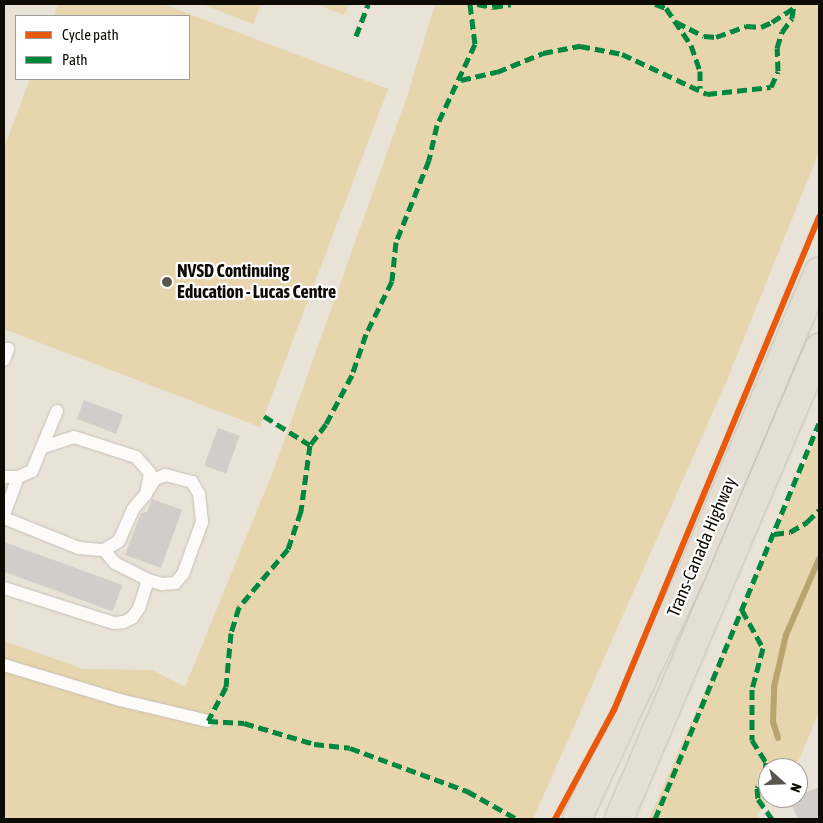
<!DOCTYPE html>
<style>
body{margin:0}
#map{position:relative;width:823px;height:823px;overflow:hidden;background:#e8e2d7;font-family:"Asap Condensed",sans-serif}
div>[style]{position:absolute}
.green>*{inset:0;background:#e6d5ad}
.stream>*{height:6px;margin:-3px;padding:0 3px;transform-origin:3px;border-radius:3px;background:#baa46e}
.building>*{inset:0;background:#d2cdcb;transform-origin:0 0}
.roads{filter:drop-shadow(0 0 1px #c5c0b7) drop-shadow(0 0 1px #c5c0b7)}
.service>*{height:12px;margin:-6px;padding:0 6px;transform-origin:6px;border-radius:6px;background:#fcfbf9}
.motorway>*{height:28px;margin:-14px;padding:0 14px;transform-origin:14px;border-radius:14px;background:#e4dfd4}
.quiet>*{height:5px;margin-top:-2.5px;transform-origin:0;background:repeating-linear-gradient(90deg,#00873e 0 10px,transparent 0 15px)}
.cycleway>*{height:6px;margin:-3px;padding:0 3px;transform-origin:3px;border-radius:3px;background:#e8590c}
.dots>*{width:14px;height:14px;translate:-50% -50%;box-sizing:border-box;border:2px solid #fff;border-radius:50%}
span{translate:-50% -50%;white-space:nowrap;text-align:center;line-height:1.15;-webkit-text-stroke:4.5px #fff;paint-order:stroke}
.poi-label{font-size:18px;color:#0e0b05;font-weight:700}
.left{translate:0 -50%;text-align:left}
.street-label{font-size:18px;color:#0e0b05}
.frame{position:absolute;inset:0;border:5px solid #0e0b05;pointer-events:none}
.legend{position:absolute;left:15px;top:15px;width:175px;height:65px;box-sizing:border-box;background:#fff;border:1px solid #9f9d9b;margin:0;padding:6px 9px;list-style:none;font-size:15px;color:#0e0b05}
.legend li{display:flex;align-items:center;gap:10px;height:25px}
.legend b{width:25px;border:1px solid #9f9d9b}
.north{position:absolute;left:758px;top:758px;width:50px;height:50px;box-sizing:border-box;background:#fff;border:1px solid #9f9d9b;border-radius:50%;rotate:110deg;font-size:14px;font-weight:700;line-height:20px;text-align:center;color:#0e0b05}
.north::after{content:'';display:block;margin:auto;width:18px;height:22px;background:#5a564e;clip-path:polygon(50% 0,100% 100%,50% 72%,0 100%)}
</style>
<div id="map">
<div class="green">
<i style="clip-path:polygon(58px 4px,163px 4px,388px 89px,260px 427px,4px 329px,4px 148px,30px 79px,189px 79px,189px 16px,54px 16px)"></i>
<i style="clip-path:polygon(202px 4px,261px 4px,253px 24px)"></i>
<i style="clip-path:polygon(316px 4px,349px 4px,344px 15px)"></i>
<i style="clip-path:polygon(435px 4px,819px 4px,819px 152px,727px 380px,533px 819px,4px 819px,4px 641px,83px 669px,152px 670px,185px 687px,274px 469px,407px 97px)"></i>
<i style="clip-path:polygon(819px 431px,819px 712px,799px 759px,792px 768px,768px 768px,770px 798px,757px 815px,761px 819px,649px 819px)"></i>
</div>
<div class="stream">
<i style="left:778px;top:738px;width:17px;rotate:-107deg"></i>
<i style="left:773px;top:722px;width:35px;rotate:-88deg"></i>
<i style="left:774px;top:687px;width:53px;rotate:-77deg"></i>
<i style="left:786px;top:635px;width:83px;rotate:-66.5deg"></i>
</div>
<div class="building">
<i style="left:84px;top:400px;width:42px;height:20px;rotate:21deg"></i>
<i style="left:218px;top:428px;width:23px;height:40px;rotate:20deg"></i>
<i style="clip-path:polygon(152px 499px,182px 510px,161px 568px,125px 555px,141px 513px,147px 512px)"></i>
<i style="left:4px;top:542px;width:126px;height:28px;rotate:20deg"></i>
<i style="clip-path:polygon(819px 787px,819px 819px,798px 819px,789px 799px)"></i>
</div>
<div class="roads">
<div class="service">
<i style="left:4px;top:360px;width:12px;rotate:-70deg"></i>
<i style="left:4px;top:477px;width:14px"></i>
<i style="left:18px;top:477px;width:15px;rotate:-23deg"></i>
<i style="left:32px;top:471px;width:65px;rotate:-67.4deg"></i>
<i style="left:4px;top:515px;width:40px;rotate:-69.8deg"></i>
<i style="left:4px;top:518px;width:81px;rotate:21.8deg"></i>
<i style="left:79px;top:548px;width:25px;rotate:5deg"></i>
<i style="left:104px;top:550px;width:17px;rotate:-31deg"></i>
<i style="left:119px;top:541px;width:35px;rotate:-66deg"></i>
<i style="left:133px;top:509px;width:20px;rotate:-49deg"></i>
<i style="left:146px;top:494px;width:21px;rotate:-79deg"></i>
<i style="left:150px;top:473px;width:21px;rotate:-131deg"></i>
<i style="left:136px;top:457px;width:65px;rotate:-162.1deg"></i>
<i style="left:74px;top:437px;width:33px;rotate:162deg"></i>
<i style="left:104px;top:550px;width:17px;rotate:50deg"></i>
<i style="left:115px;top:563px;width:37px;rotate:27deg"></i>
<i style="left:148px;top:580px;width:15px;rotate:16deg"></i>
<i style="left:162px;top:584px;width:13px;rotate:-4deg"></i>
<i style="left:175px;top:583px;width:12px;rotate:-48deg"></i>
<i style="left:183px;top:574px;width:55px;rotate:-69.9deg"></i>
<i style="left:202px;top:522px;width:28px;rotate:-96deg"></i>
<i style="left:199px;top:494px;width:14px;rotate:-120deg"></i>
<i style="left:192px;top:482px;width:27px;rotate:-165deg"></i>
<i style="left:166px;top:475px;width:12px;rotate:160deg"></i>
<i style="left:155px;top:479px;width:13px;rotate:122deg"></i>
<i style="left:4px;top:588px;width:115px;rotate:17.7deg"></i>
<i style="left:114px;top:623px;width:10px;rotate:-6deg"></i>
<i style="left:124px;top:622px;width:9px;rotate:-27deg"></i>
<i style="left:132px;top:618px;width:12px;rotate:-55deg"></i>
<i style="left:139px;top:608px;width:29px;rotate:-72deg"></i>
<i style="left:4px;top:665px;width:121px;rotate:16.8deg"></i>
<i style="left:120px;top:700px;width:90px;rotate:13.4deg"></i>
</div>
<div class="motorway">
<i style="left:577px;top:819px;width:272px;rotate:-65deg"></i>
<i style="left:692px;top:572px;width:326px;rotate:-67.1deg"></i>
<i style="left:619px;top:819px;width:512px;rotate:-66.99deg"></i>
</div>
</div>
<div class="quiet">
<i style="left:470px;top:4px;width:40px;rotate:82.9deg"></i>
<i style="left:475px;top:44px;width:89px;rotate:115.1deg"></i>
<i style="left:437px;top:125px;width:36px;rotate:103deg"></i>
<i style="left:429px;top:160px;width:88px;rotate:111.9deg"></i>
<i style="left:396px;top:242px;width:39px;rotate:96deg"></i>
<i style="left:392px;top:281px;width:59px;rotate:116.1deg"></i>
<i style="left:366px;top:334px;width:43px;rotate:108.9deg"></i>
<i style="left:352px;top:375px;width:55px;rotate:118deg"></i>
<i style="left:326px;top:424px;width:26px;rotate:127deg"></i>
<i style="left:310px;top:445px;width:67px;rotate:97.8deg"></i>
<i style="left:301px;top:511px;width:40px;rotate:108.9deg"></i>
<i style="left:288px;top:549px;width:76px;rotate:130.2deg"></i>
<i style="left:239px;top:607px;width:27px;rotate:107deg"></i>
<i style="left:231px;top:633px;width:54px;rotate:95.3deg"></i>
<i style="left:226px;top:687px;width:38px;rotate:118deg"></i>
<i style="left:208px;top:721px;width:36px;rotate:3deg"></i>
<i style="left:244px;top:723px;width:73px;rotate:16.7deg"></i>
<i style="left:314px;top:744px;width:36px;rotate:6deg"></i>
<i style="left:350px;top:748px;width:125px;rotate:20.2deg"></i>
<i style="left:467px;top:791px;width:57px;rotate:29.2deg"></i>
<i style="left:477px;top:4px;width:16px;rotate:11deg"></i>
<i style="left:493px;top:7px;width:18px;rotate:-9deg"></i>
<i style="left:655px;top:4px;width:12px;rotate:20deg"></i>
<i style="left:666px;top:8px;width:45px;rotate:56deg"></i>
<i style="left:691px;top:45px;width:28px;rotate:71deg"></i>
<i style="left:700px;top:71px;width:17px;rotate:90deg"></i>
<i style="left:676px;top:22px;width:31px;rotate:27deg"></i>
<i style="left:704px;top:36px;width:12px;rotate:5deg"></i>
<i style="left:716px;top:37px;width:32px;rotate:-20deg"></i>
<i style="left:746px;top:26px;width:15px;rotate:4deg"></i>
<i style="left:761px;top:27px;width:12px;rotate:-24deg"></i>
<i style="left:772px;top:22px;width:27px;rotate:-33deg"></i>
<i style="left:356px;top:36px;width:34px;rotate:-69deg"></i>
<i style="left:461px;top:80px;width:37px;rotate:-13deg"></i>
<i style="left:497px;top:72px;width:50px;rotate:-22.4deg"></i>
<i style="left:543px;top:53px;width:38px;rotate:-11deg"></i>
<i style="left:580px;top:46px;width:43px;rotate:10.8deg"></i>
<i style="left:622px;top:54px;width:94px;rotate:25.2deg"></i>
<i style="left:707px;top:94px;width:64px;rotate:-6.2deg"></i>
<i style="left:771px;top:87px;width:17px;rotate:-66deg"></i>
<i style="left:778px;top:71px;width:23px;rotate:-92deg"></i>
<i style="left:777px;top:48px;width:17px;rotate:-73deg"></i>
<i style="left:782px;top:32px;width:17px;rotate:-54deg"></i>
<i style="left:792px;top:18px;width:14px;rotate:-82deg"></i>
<i style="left:264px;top:416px;width:54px;rotate:32.2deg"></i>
<i style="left:774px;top:534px;width:16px;rotate:-7deg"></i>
<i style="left:790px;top:532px;width:20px;rotate:-30deg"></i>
<i style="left:807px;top:522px;width:17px;rotate:-45deg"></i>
<i style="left:742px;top:610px;width:43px;rotate:61.1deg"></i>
<i style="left:763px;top:648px;width:42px;rotate:105deg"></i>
<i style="left:752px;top:689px;width:51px;rotate:90deg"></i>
<i style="left:752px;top:740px;width:26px;rotate:58deg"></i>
<i style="left:766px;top:762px;width:11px;rotate:95deg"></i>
<i style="left:765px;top:773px;width:17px;rotate:118deg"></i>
<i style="left:757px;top:788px;width:11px;rotate:85deg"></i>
<i style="left:758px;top:799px;width:24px;rotate:55deg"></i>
<i style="left:655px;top:819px;width:428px;rotate:-67.5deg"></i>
</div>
<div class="cycleway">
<i style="left:555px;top:819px;width:124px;rotate:-61.6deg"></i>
<i style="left:614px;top:710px;width:534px;rotate:-67.42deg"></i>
</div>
<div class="dots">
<i style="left:167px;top:282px;background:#5a564e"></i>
</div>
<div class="poi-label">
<span class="left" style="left:177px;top:282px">NVSD Continuing<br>Education - Lucas Centre</span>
</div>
<div class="street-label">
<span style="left:702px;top:547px;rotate:-67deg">Trans-Canada Highway</span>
</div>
<div class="frame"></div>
<ul class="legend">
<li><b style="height:6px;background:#e8590c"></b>Cycle path</li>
<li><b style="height:6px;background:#00873e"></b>Path</li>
</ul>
<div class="north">N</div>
</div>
